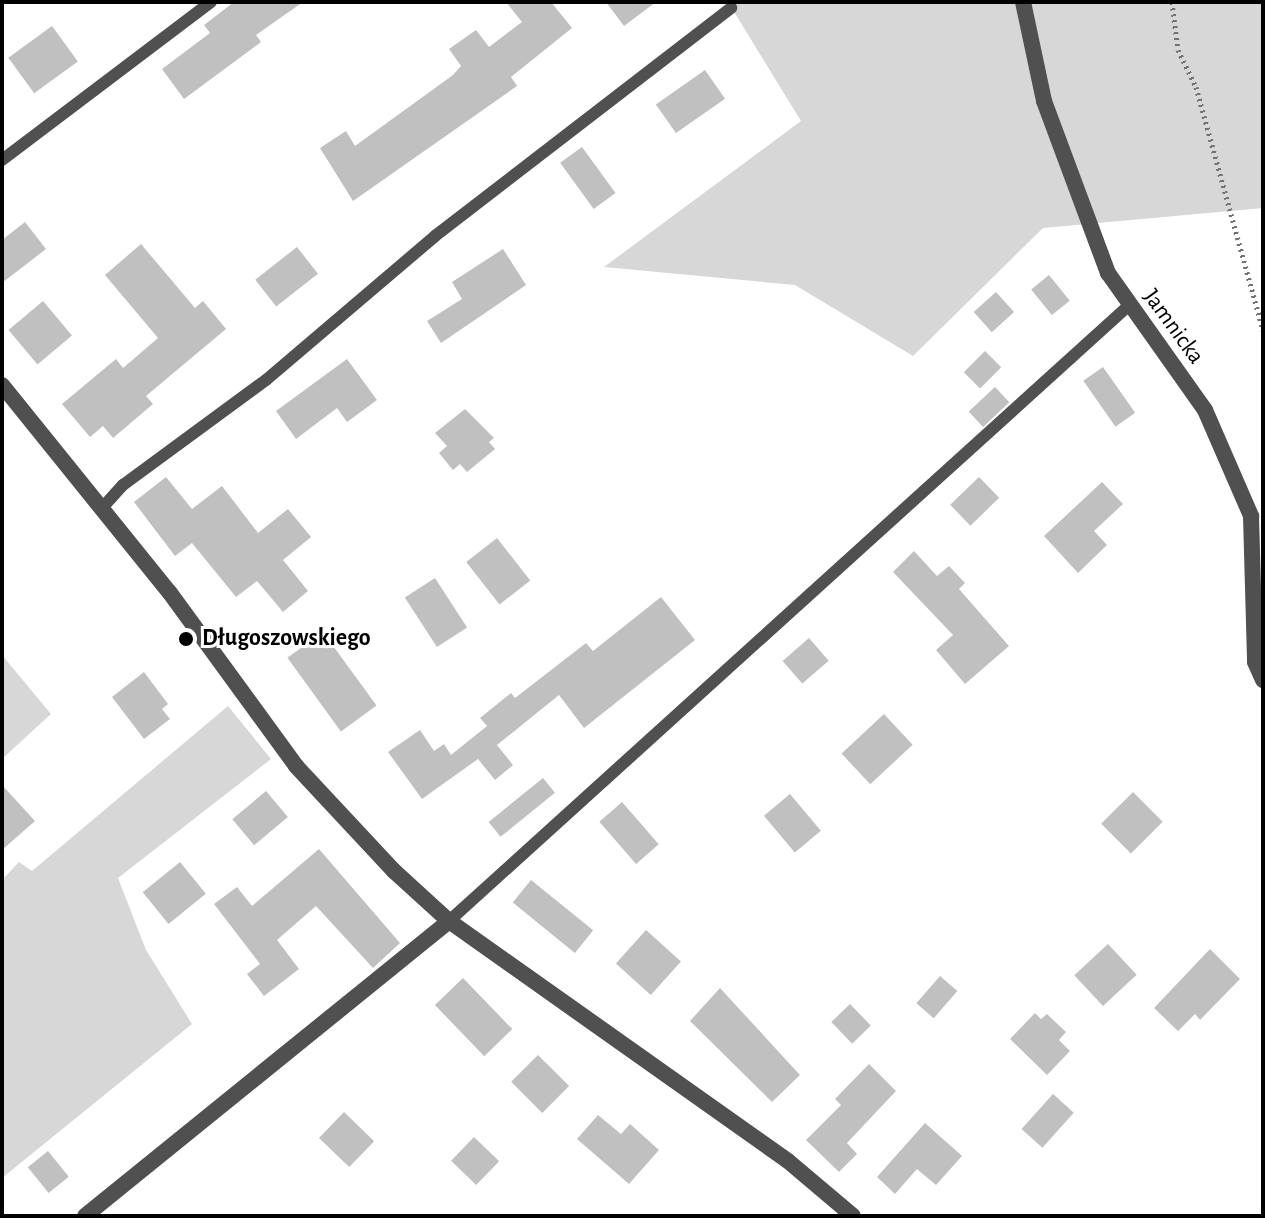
<!DOCTYPE html>
<meta charset="utf-8">
<style>
body{margin:0}
#map{position:relative;width:1265px;height:1218px;overflow:hidden;background:#fff;font-family:"Alegreya Sans",sans-serif}
div>[style]{position:absolute}
.green>*{inset:0;background:#d7d7d7}
.building>*{inset:0;background:#c0c0c0;transform-origin:0 0}
.path>*{height:5px;margin-top:-2.5px;transform-origin:0;background:repeating-linear-gradient(90deg,#727272 0 2px,transparent 0 6px)}
.service>*{height:12px;margin:-6px;padding:0 6px;transform-origin:6px;border-radius:6px;background:#505050}
.minor>*{height:16px;margin:-8px;padding:0 8px;transform-origin:8px;border-radius:8px;background:#505050}
.tertiary>*{height:16px;margin:-8px;padding:0 8px;transform-origin:8px;border-radius:8px;background:#505050}
.dots>*{width:22px;height:22px;translate:-50% -50%;box-sizing:border-box;border:4px solid #fff;border-radius:50%}
span{translate:-50% -50%;white-space:nowrap;text-align:center;line-height:1.15;-webkit-text-stroke:6px #fff;paint-order:stroke}
.street-label{font-size:24px;color:#000}
.poi-label{font-size:24px;color:#000;font-weight:700}
.left{translate:0 -50%;text-align:left}
.frame{position:absolute;inset:0;border:4px solid #000;pointer-events:none}
</style>
<div id="map">
<div class="green">
<i style="clip-path:polygon(728px 2px,1263px 2px,1263px 208px,1043px 228px,913px 356px,795px 285px,604px 267px,801px 121px)"></i>
<i style="clip-path:polygon(2px 655px,51px 714px,2px 759px)"></i>
<i style="clip-path:polygon(228px 706px,271px 759px,118px 878px,146px 950px,192px 1024px,2px 1178px,2px 880px,19px 862px,32px 871px)"></i>
</div>
<div class="building">
<i style="clip-path:polygon(234px 2px,303px 2px,256px 35px,261px 42px,184px 99px,162px 69px,210px 33px,204px 25px)"></i>
<i style="clip-path:polygon(506px 2px,551px 2px,572px 28px,511px 77px,517px 86px,353px 201px,320px 148px,346px 131px,355px 146px,453px 75px,461px 66px,449px 49px,476px 30px,489px 47px,522px 22px)"></i>
<i style="clip-path:polygon(606px 2px,656px 2px,624px 26px)"></i>
<i style="left:52px;top:26px;width:44px;height:54px;rotate:54deg"></i>
<i style="left:705px;top:70px;width:35px;height:60px;rotate:55deg"></i>
<i style="left:582px;top:147px;width:57px;height:27px;rotate:54deg"></i>
<i style="clip-path:polygon(25px 222px,46px 249px,2px 283px,2px 240px)"></i>
<i style="clip-path:polygon(141px 244px,195px 308px,203px 301px,226px 329px,146px 396px,153px 404px,113px 438px,103px 426px,90px 437px,62px 404px,116px 359px,123px 368px,158px 338px,105px 275px)"></i>
<i style="left:297px;top:247px;width:34px;height:53px;rotate:52deg"></i>
<i style="clip-path:polygon(503px 249px,526px 285px,441px 343px,427px 321px,462px 299px,452px 282px)"></i>
<i style="left:1049px;top:275px;width:33px;height:23px;rotate:51deg"></i>
<i style="left:996px;top:292px;width:27px;height:30px;rotate:48deg"></i>
<i style="left:43px;top:301px;width:45px;height:45px;rotate:50deg"></i>
<i style="left:985px;top:351px;width:23px;height:30px;rotate:45deg"></i>
<i style="clip-path:polygon(347px 359px,377px 400px,347px 422px,337px 408px,296px 439px,276px 411px)"></i>
<i style="left:1103px;top:367px;width:56px;height:24px;rotate:55deg"></i>
<i style="left:995px;top:387px;width:21px;height:36px;rotate:47deg"></i>
<i style="clip-path:polygon(465px 409px,494px 438px,489px 442px,495px 449px,467px 472px,460px 464px,453px 470px,439px 453px,447px 446px,435px 433px)"></i>
<i style="clip-path:polygon(166px 477px,192px 509px,222px 486px,258px 533px,288px 509px,311px 537px,283px 560px,308px 591px,283px 612px,257px 581px,236px 597px,192px 543px,175px 556px,134px 502px)"></i>
<i style="left:979px;top:477px;width:29px;height:40px;rotate:46deg"></i>
<i style="clip-path:polygon(1102px 482px,1123px 504px,1094px 531px,1107px 545px,1078px 573px,1044px 536px)"></i>
<i style="left:497px;top:538px;width:54px;height:39px;rotate:52deg"></i>
<i style="clip-path:polygon(914px 551px,937px 576px,949px 566px,965px 583px,959px 589px,1009px 646px,965px 684px,936px 650px,953px 635px,893px 572px)"></i>
<i style="left:435px;top:578px;width:59px;height:36px;rotate:57deg"></i>
<i style="clip-path:polygon(661px 597px,695px 640px,584px 728px,559px 695px,497px 745px,513px 765px,495px 780px,478px 759px,422px 799px,388px 752px,420px 730px,434px 751px,444px 744px,451px 755px,487px 726px,480px 718px,511px 693px,515px 698px,586px 643px,593px 651px)"></i>
<i style="left:323px;top:632px;width:91px;height:44px;rotate:54deg"></i>
<i style="left:809px;top:638px;width:30px;height:35px;rotate:49deg"></i>
<i style="clip-path:polygon(144px 672px,168px 704px,162px 709px,170px 719px,144px 739px,112px 697px)"></i>
<i style="left:884px;top:714px;width:42px;height:58px;rotate:47deg"></i>
<i style="left:543px;top:778px;width:19px;height:70px;rotate:51deg"></i>
<i style="clip-path:polygon(2px 785px,35px 821px,2px 850px)"></i>
<i style="left:266px;top:791px;width:34px;height:44px;rotate:50deg"></i>
<i style="left:1133px;top:792px;width:42px;height:45px;rotate:45deg"></i>
<i style="left:790px;top:794px;width:48px;height:34px;rotate:50deg"></i>
<i style="left:622px;top:802px;width:56px;height:30px;rotate:49deg"></i>
<i style="clip-path:polygon(319px 849px,400px 943px,373px 968px,316px 906px,277px 940px,299px 969px,264px 996px,247px 974px,260px 964px,214px 904px,237px 887px,252px 906px)"></i>
<i style="left:180px;top:862px;width:41px;height:48px;rotate:51deg"></i>
<i style="left:531px;top:880px;width:80px;height:29px;rotate:39deg"></i>
<i style="left:646px;top:930px;width:47px;height:45px;rotate:42deg"></i>
<i style="left:1108px;top:944px;width:42px;height:46px;rotate:47deg"></i>
<i style="clip-path:polygon(1210px 949px,1240px 979px,1200px 1020px,1195px 1014px,1178px 1031px,1154px 1008px)"></i>
<i style="left:940px;top:976px;width:23px;height:36px;rotate:41deg"></i>
<i style="left:463px;top:978px;width:71px;height:39px;rotate:46deg"></i>
<i style="clip-path:polygon(720px 988px,800px 1075px,772px 1102px,690px 1021px)"></i>
<i style="left:850px;top:1004px;width:30px;height:26px;rotate:46deg"></i>
<i style="clip-path:polygon(1035px 1013px,1041px 1019px,1047px 1014px,1066px 1032px,1059px 1040px,1070px 1051px,1047px 1075px,1010px 1039px)"></i>
<i style="left:538px;top:1055px;width:44px;height:38px;rotate:45deg"></i>
<i style="clip-path:polygon(869px 1064px,896px 1091px,847px 1143px,857px 1154px,839px 1172px,806px 1140px,841px 1105px,835px 1099px)"></i>
<i style="left:1053px;top:1094px;width:28px;height:47px;rotate:42deg"></i>
<i style="left:344px;top:1112px;width:42px;height:36px;rotate:44deg"></i>
<i style="clip-path:polygon(598px 1115px,621px 1134px,630px 1124px,659px 1150px,629px 1184px,577px 1139px)"></i>
<i style="clip-path:polygon(925px 1123px,962px 1156px,936px 1185px,917px 1169px,895px 1194px,877px 1177px)"></i>
<i style="left:474px;top:1137px;width:35px;height:33px;rotate:44deg"></i>
<i style="left:48px;top:1151px;width:33px;height:26px;rotate:51deg"></i>
</div>
<div class="path">
<i style="left:1172px;top:2px;width:48px;rotate:82.9deg"></i>
<i style="left:1178px;top:50px;width:41px;rotate:64.1deg"></i>
<i style="left:1196px;top:87px;width:253px;rotate:74.6deg"></i>
</div>
<div class="service">
<i style="left:2px;top:160px;width:262px;rotate:-37.1deg"></i>
<i style="left:103px;top:507px;width:30px;rotate:-48deg"></i>
<i style="left:123px;top:485px;width:177px;rotate:-36.3deg"></i>
<i style="left:266px;top:380px;width:222px;rotate:-40.4deg"></i>
<i style="left:435px;top:236px;width:374px;rotate:-37.6deg"></i>
<i style="left:449px;top:921px;width:915px;rotate:-42.16deg"></i>
</div>
<div class="minor">
<i style="left:1023px;top:2px;width:101px;rotate:78deg"></i>
<i style="left:1044px;top:101px;width:184px;rotate:69.6deg"></i>
<i style="left:1108px;top:273px;width:168px;rotate:54.7deg"></i>
<i style="left:1205px;top:410px;width:116px;rotate:66.5deg"></i>
<i style="left:1251px;top:516px;width:146px;rotate:88.4deg"></i>
<i style="left:1255px;top:662px;width:20px;rotate:66deg"></i>
<i style="left:85px;top:1216px;width:469px;rotate:-39deg"></i>
</div>
<div class="tertiary">
<i style="left:2px;top:385px;width:267px;rotate:51.1deg"></i>
<i style="left:170px;top:593px;width:214px;rotate:53.9deg"></i>
<i style="left:296px;top:766px;width:144px;rotate:47deg"></i>
<i style="left:394px;top:871px;width:74px;rotate:42.3deg"></i>
<i style="left:449px;top:921px;width:415px;rotate:35.3deg"></i>
<i style="left:788px;top:1161px;width:85px;rotate:40.2deg"></i>
</div>
<div class="dots">
<i style="left:186px;top:639px;background:#000"></i>
</div>
<div class="street-label">
<span style="left:1173px;top:327px;rotate:54deg">Jamnicka</span>
</div>
<div class="poi-label">
<span class="left" style="left:202px;top:639px">Długoszowskiego</span>
</div>
<div class="frame"></div>
</div>
